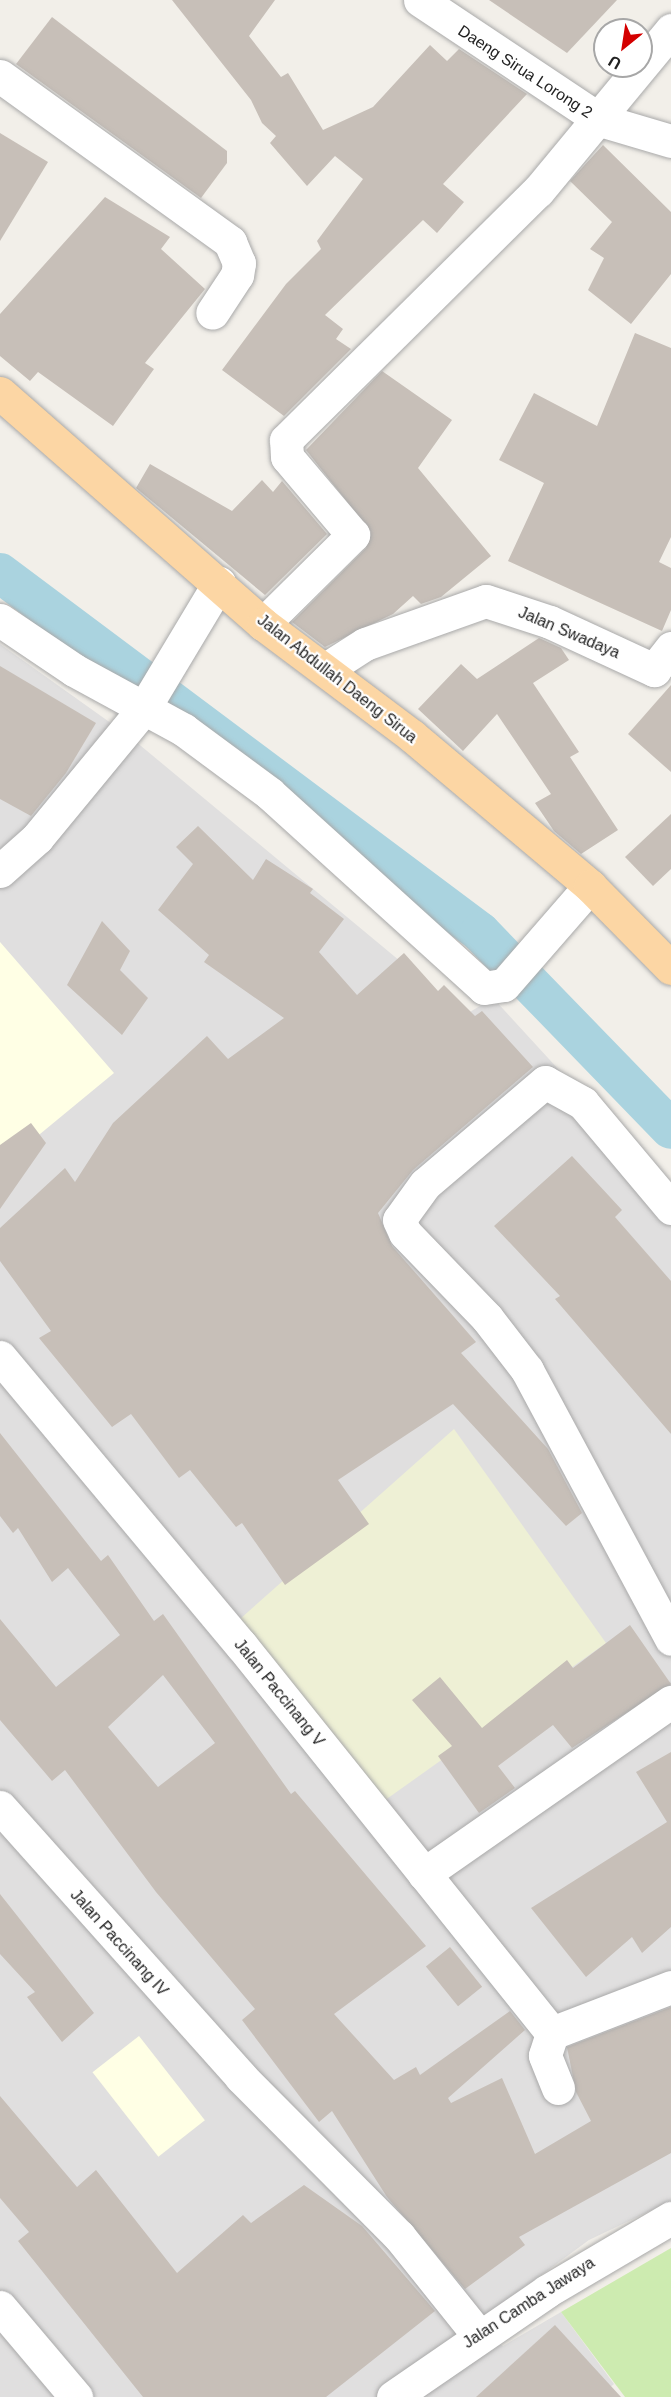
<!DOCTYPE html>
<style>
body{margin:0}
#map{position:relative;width:671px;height:2397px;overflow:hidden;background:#f2efe9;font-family:Helvetica,sans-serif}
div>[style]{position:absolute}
.residential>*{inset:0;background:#e0dfdf}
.education>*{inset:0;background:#ffffe5;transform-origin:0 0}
.farmland>*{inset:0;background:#eef0d5}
.grass>*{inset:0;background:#cdebb0}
.canal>*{height:40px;margin:-20px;padding:0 20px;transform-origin:20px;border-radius:20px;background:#aad3df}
.building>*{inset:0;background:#c7bfb8;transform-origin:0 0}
.roads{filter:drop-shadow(0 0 2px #a9a9a9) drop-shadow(0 0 2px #a9a9a9)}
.minor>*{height:33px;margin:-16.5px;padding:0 16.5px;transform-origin:16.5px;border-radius:16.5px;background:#fff}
.major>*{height:33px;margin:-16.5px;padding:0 16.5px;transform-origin:16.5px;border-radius:16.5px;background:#fcd6a4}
span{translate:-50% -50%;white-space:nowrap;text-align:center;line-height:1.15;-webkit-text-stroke:4.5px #fff;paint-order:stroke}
.street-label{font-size:16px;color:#222}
.north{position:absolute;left:593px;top:18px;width:60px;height:60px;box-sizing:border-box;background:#fff;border:2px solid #a7a7a7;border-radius:50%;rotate:210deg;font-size:16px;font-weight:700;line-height:24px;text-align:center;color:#222}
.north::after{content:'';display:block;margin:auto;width:21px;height:27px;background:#d40000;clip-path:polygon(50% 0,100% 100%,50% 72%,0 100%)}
</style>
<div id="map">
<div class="residential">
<i style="clip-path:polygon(0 644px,129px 736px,465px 1015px,493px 998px,671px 1192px,671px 2201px,589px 2240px,473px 2325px,503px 2346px,561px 2312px,614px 2384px,599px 2397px,0 2397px)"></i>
</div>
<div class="education">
<i style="clip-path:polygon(0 942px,114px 1073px,0 1167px)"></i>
<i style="left:139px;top:2036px;width:107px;height:59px;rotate:52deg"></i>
</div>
<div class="farmland">
<i style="clip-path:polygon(454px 1429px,606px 1643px,381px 1803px,240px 1619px)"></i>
</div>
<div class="grass">
<i style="clip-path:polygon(671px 2248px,671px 2397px,625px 2397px,561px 2312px)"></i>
</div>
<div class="canal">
<i style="left:0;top:573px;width:599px;rotate:36.79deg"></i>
<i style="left:480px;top:932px;width:274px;rotate:45.9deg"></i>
</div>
<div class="building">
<i style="clip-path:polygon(172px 0,275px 0,249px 36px,281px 77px,288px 73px,323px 130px,373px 107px,430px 45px,447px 61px,459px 49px,527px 94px,443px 184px,464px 202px,437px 233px,423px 220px,325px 315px,343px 329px,336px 339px,351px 349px,284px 416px,222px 370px,286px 284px,321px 249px,317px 241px,363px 179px,335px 156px,307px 186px,270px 143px,276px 136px,262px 123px,251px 100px)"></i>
<i style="clip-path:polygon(489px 0,617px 0,567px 53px)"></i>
<i style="clip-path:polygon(52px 17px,227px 151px,227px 163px,201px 198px,16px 64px)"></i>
<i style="clip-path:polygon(0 133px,48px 162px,0 241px)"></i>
<i style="clip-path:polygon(603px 145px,671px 212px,671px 274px,631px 324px,588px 290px,604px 258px,590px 249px,612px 222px,570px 181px)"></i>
<i style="clip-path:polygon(105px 197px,170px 237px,161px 249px,205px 289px,145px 363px,154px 369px,113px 426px,38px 372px,30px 381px,0 356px,0 314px)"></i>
<i style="clip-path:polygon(635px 333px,671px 348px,671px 537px,659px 562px,671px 568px,671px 610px,662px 631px,508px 561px,544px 483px,499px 460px,534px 393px,597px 426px)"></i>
<i style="clip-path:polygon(382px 371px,452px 420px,418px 468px,491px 556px,441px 597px,421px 604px,413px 596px,393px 614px,325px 647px,292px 622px,366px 548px,371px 532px,306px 450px)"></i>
<i style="clip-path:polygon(150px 464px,232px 511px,262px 480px,273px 492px,282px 481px,327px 534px,265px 595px,136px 488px)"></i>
<i style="clip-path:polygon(539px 638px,561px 648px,569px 660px,533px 683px,579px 752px,570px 757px,618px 830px,581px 854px,554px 831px,535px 803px,551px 794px,497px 714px,463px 751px,418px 709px,461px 664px,477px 679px)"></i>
<i style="clip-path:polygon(0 666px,96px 723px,66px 773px,31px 816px,0 799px)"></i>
<i style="clip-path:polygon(671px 685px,671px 772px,628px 734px)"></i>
<i style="clip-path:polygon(671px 814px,671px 869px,653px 886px,625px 857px)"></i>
<i style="clip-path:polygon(198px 826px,253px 880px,266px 859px,313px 889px,310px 893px,344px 919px,319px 952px,357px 995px,404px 953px,438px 991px,444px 985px,475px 1016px,482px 1011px,533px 1067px,413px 1170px,378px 1213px,392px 1246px,476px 1342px,461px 1353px,548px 1449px,582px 1513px,566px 1526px,453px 1404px,338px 1480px,369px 1524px,285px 1585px,242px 1523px,236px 1527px,190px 1470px,179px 1478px,131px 1414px,112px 1427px,39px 1338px,51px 1331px,0 1261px,0 1228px,65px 1168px,75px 1182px,113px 1123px,207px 1036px,228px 1059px,284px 1018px,204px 962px,209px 955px,158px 910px,193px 864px,176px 847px)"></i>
<i style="clip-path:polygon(102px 921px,130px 951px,120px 970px,148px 998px,122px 1035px,67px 985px)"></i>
<i style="clip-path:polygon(31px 1123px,46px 1143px,0 1209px,0 1145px)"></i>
<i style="clip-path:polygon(572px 1156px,622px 1210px,615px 1217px,671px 1281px,671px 1434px,555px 1299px,560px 1296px,494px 1226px)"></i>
<i style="clip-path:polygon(evenodd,0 1433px,101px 1561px,108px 1555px,154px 1621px,163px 1614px,291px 1794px,295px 1791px,426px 1946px,334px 2014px,394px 2080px,416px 2067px,420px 2075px,510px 2011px,525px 2030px,448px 2098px,451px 2103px,502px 2078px,535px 2154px,591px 2121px,576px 2092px,567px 2047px,671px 2007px,671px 2153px,519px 2237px,525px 2245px,465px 2289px,387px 2197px,332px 2111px,319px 2122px,242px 2020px,255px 2009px,156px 1892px,65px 1770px,52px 1781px,0 1720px,0 1619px,56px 1687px,120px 1635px,68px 1568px,52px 1582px,18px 1528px,13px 1533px,0 1516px,0 1433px,163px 1675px,215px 1743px,158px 1787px,108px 1727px,163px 1675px)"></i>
<i style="clip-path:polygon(630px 1625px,671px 1684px,572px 1748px,553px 1725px,498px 1766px,515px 1788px,479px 1813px,438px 1756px,452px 1746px,412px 1700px,440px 1677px,482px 1728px,567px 1660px,573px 1668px)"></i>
<i style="clip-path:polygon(671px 1752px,671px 1927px,642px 1953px,632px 1937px,586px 1977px,531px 1908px,667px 1822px,636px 1772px)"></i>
<i style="clip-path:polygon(0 1894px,94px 2013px,62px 2042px,27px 1997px,35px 1992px,0 1954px)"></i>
<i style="left:450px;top:1947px;width:51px;height:31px;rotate:51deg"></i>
<i style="clip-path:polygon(0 2096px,77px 2187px,96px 2170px,177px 2273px,243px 2215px,251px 2223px,304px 2185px,362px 2226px,435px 2311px,326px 2397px,143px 2397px,18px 2241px,29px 2232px,0 2198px)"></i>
<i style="clip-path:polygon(555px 2325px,621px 2397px,476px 2397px)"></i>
</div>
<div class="roads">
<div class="minor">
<i style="left:420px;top:0;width:216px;rotate:33.7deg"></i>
<i style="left:600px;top:120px;width:74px;rotate:16.5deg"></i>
<i style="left:0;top:76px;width:284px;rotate:35.8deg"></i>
<i style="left:230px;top:242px;width:23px;rotate:67deg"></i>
<i style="left:239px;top:263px;width:12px;rotate:99deg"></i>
<i style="left:237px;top:275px;width:45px;rotate:123.3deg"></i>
<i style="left:0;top:620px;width:89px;rotate:34deg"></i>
<i style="left:74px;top:670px;width:125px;rotate:28.6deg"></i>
<i style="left:184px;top:730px;width:106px;rotate:36.5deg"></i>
<i style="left:269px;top:793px;width:290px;rotate:42.2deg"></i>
<i style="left:484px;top:988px;width:20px;rotate:-9deg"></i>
<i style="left:504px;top:985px;width:131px;rotate:-49deg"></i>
<i style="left:263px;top:624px;width:127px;rotate:-44.7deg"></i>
<i style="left:353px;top:535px;width:102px;rotate:-130.2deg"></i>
<i style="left:287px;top:457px;width:17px;rotate:-93deg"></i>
<i style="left:286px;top:440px;width:354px;rotate:-44.7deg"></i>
<i style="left:538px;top:191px;width:209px;rotate:-50.4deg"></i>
<i style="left:326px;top:669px;width:46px;rotate:-32.7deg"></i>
<i style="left:365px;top:644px;width:128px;rotate:-19.6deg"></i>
<i style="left:486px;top:601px;width:67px;rotate:18.2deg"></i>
<i style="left:550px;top:622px;width:115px;rotate:24.8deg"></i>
<i style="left:654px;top:670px;width:28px;rotate:-52deg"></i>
<i style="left:0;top:871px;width:50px;rotate:-41.7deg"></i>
<i style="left:37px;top:838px;width:168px;rotate:-50.5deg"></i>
<i style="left:144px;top:708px;width:146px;rotate:-59deg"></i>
<i style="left:671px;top:1208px;width:137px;rotate:-130deg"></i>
<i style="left:583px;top:1103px;width:43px;rotate:-151.1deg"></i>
<i style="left:545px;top:1082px;width:157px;rotate:139.6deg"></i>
<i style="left:425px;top:1184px;width:44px;rotate:125.8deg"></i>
<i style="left:399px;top:1220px;width:14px;rotate:65deg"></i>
<i style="left:405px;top:1233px;width:118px;rotate:46deg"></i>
<i style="left:487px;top:1318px;width:66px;rotate:52.4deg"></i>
<i style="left:527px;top:1370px;width:305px;rotate:61.8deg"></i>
<i style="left:0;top:1357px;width:376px;rotate:50.1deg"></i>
<i style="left:241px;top:1645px;width:497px;rotate:51.3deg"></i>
<i style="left:0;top:1807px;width:362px;rotate:48.2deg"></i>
<i style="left:241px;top:2077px;width:224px;rotate:45.2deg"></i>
<i style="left:399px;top:2236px;width:128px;rotate:51.3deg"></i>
<i style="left:424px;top:1874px;width:301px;rotate:-34.9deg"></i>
<i style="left:558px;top:2088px;width:35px;rotate:-112deg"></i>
<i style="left:545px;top:2055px;width:23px;rotate:-72deg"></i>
<i style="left:552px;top:2033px;width:128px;rotate:-21.1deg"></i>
<i style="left:0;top:2307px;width:118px;rotate:49.8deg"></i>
<i style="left:393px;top:2397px;width:187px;rotate:-34.5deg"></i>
<i style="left:547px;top:2291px;width:144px;rotate:-30.5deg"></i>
</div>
<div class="major">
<i style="left:0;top:393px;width:350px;rotate:41.3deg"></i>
<i style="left:263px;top:624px;width:186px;rotate:36.9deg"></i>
<i style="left:412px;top:736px;width:233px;rotate:40.1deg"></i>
<i style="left:590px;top:886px;width:115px;rotate:45.4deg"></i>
</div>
</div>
<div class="street-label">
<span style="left:525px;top:72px;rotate:33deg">Daeng Sirua Lorong 2</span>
<span style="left:569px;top:633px;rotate:23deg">Jalan Swadaya</span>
<span style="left:337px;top:679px;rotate:38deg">Jalan Abdullah Daeng Sirua</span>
<span style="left:279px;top:1693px;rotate:51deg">Jalan Paccinang V</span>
<span style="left:119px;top:1943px;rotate:48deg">Jalan Paccinang IV</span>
<span style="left:529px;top:2303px;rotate:-33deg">Jalan Camba Jawaya</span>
</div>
<div class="north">U</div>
</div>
